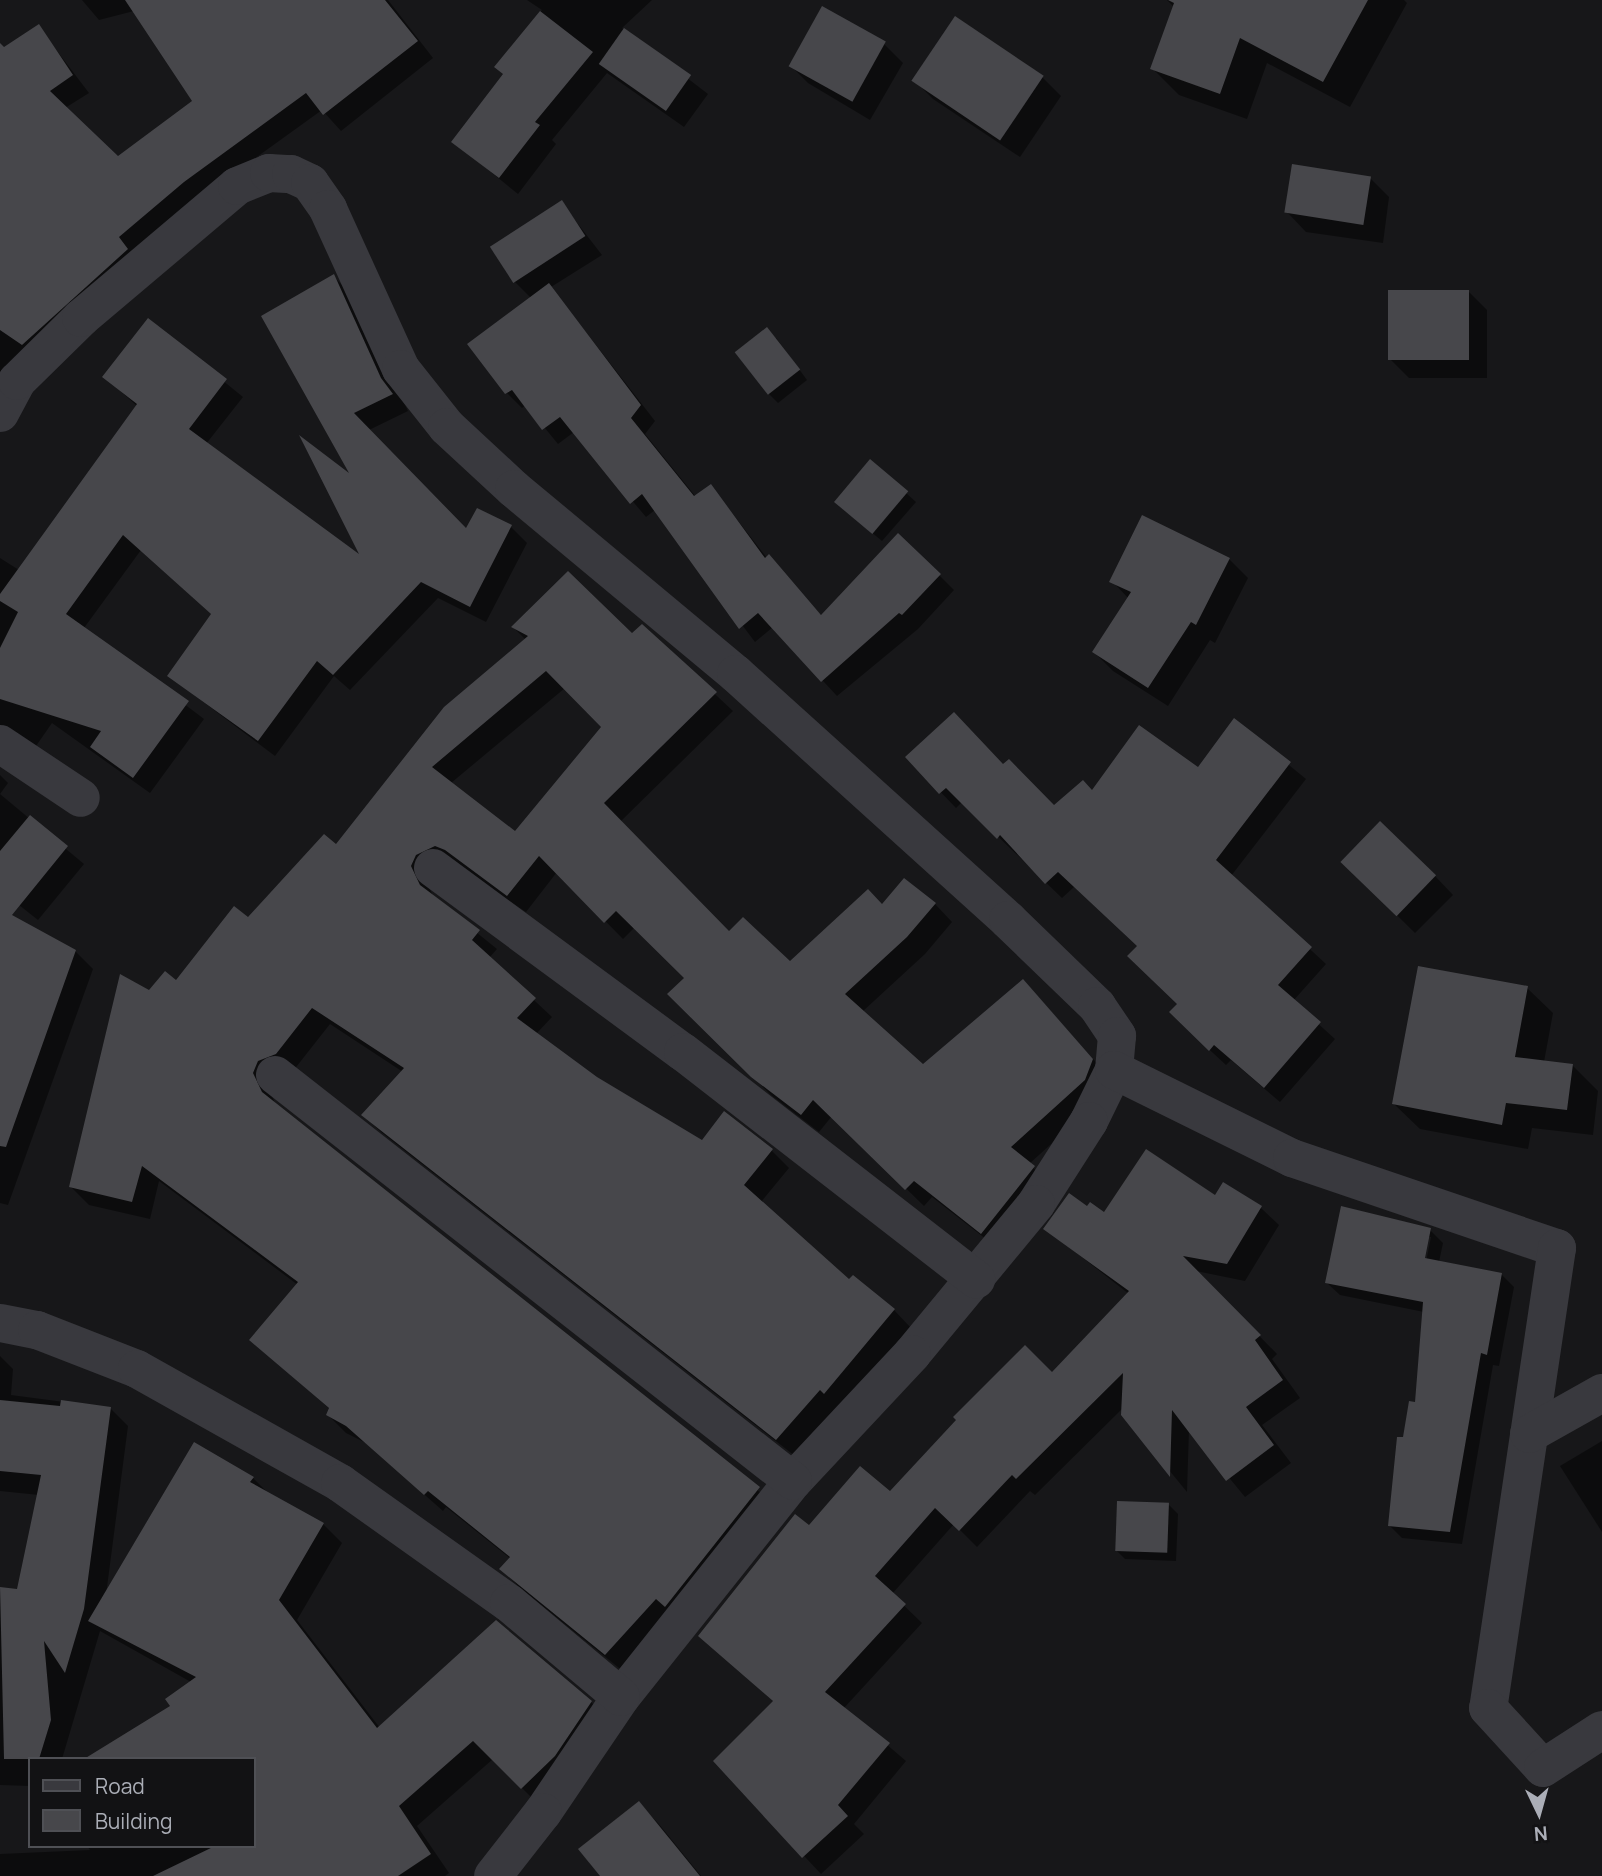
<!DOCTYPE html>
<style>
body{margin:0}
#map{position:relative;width:1602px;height:1876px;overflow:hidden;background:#171719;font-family:Manrope,sans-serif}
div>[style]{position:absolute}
.shadow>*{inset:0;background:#0007}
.building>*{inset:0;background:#47474b;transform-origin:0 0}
.street>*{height:38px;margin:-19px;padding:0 19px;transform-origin:19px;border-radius:19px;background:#39393e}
span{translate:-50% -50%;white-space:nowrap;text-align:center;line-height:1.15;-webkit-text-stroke:5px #121214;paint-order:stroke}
.legend{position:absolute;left:28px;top:1757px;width:228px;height:91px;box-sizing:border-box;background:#121214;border:2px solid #4f5055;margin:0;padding:9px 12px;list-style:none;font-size:21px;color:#abaeb7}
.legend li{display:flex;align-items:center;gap:14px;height:35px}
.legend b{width:35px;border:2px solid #4f5055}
.north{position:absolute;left:1504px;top:1778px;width:70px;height:70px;-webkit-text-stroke:5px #121214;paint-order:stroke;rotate:175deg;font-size:19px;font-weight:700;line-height:28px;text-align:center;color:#abaeb7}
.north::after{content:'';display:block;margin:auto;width:24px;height:32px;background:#abaeb7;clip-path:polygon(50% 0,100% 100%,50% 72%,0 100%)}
</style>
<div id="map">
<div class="shadow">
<i style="clip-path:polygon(82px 0,388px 0,433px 58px,341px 131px,322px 110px,200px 198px,0 384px,0 51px,38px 26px,89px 93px,65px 108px,118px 158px,194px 102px,134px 11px,99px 20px)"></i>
<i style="clip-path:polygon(527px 0,652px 0,622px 28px,708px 94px,684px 127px,607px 73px,552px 140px,556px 144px,518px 194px,454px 142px,504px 75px,496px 67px,542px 10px)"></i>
<i style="clip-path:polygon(1167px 0,1404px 0,1407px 3px,1350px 107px,1267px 63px,1247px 119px,1179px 95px,1152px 68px,1174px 7px)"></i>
<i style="clip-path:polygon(884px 44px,903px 63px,870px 120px,808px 83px,789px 64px)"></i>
<i style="clip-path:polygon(1042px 77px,1061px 96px,1020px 157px,933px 99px,914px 80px)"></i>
<i style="clip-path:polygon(1370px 178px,1389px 197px,1383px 243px,1306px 232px,1287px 212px)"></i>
<i style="clip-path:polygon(561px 202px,602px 255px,551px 287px,655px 421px,645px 434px,696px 497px,711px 486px,767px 558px,822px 616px,939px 575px,954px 590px,918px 629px,837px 696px,773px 627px,755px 642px,655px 510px,646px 517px,574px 432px,558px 444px,526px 405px,522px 408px,507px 393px,470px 344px,531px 298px,513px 280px)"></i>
<i style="clip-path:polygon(333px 276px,350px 293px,408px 411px,369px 430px,467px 531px,511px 527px,527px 543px,486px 622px,438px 598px,350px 690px,334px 676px,275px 756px,169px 676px,212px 615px,141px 550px,84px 628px,204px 719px,150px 793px,52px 723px,36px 746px,0 747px,0 558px,19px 570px,137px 406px,105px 377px,148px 320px,243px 397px,206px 444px,364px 560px)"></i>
<i style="clip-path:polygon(1468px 291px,1487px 310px,1487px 378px,1409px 378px,1390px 359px)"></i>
<i style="clip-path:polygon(776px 338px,807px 380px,778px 403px,769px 394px)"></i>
<i style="clip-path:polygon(906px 493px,916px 502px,882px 541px,846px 511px)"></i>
<i style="clip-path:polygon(1229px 559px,1248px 578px,1215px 643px,1210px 640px,1168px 706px,1113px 671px,1094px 652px,1129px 599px,1112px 581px)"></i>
<i style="clip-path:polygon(evenodd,642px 626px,733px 711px,620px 822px,730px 933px,790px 964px,883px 906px,935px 904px,952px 922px,925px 954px,862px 1012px,923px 1067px,1040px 999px,1110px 1078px,1102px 1098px,1029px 1164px,1051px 1184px,1000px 1250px,932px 1197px,924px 1206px,832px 1116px,819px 1132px,771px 1095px,670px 994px,686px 978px,635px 927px,623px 939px,557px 872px,526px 912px,453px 863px,428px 885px,434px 898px,497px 949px,489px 958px,552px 1017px,536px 1034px,596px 1078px,702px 1142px,772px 1151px,789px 1168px,761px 1202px,849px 1282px,894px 1310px,911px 1328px,795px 1456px,381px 1132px,363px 1115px,403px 1072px,330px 1024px,293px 1071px,270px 1091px,276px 1106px,777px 1506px,624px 1672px,519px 1587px,502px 1569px,511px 1559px,446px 1507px,443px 1511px,366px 1443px,346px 1433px,328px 1415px,331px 1410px,251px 1340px,298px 1285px,159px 1181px,150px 1219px,89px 1205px,71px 1187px,149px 992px,177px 983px,336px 847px,526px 640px,513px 627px,632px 636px,642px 626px,565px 688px,603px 727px,515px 833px,451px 783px,565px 688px)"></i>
<i style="clip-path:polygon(1235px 721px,1306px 779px,1231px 876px,1326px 964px,1293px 1001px,1335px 1039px,1280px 1102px,1231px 1060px,1226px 1065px,1186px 1028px,1179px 1004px,1139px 946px,1075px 886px,1062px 898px,962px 802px,956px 808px,908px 758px,1003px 766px,1054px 807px,1092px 792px,1198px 769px)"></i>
<i style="clip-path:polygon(0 775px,8px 783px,0 794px)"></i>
<i style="clip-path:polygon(0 794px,84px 864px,38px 920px,0 890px)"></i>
<i style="clip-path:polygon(1343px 862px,1435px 876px,1453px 895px,1415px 933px)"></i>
<i style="clip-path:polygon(0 910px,75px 951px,93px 969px,8px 1205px,0 1203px)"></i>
<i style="clip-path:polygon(1527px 988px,1553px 1013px,1544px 1062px,1572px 1065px,1598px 1091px,1593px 1135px,1532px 1128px,1528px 1149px,1420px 1129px,1394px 1104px)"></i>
<i style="clip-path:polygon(1224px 1185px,1261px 1208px,1279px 1225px,1245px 1281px,1196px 1271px,1277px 1354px,1272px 1359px,1300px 1398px,1262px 1425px,1291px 1463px,1245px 1497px,1189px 1429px,1187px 1492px,1123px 1414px,1123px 1408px,1035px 1495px,1030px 1491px,977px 1547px,954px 1524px,892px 1594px,922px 1623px,844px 1708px,906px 1761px,854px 1824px,864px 1834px,821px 1874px,715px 1761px,774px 1702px,700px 1636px,809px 1527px,890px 1494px,1053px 1375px,1129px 1294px,1046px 1229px,1087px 1209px,1104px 1214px,1216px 1197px)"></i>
<i style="clip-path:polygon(evenodd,1430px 1230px,1443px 1243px,1439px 1262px,1502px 1275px,1514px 1287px,1499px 1366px,1493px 1365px,1462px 1544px,1402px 1538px,1389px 1525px,1404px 1439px,1417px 1404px,1424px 1312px,1340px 1295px,1327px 1283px,1430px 1230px,1428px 1237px,1431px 1237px,1425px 1267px,1422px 1266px,1428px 1237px)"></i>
<i style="clip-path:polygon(0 1356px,13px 1369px,11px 1395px,110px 1408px,128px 1426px,106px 1595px,253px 1478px,270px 1495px,323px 1524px,342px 1543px,297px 1620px,380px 1728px,591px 1702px,609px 1721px,541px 1807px,493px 1759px,417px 1826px,449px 1873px,445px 1876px,0 1876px,0 1854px,90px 1850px,87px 1846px,254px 1846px,254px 1759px,172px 1707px,191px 1682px,100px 1631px,62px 1759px,30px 1759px,30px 1786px,0 1785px,0 1589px,18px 1591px,39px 1495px,0 1491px)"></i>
<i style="clip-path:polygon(1602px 1441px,1602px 1532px,1560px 1466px)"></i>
<i style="clip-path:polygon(1169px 1505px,1178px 1514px,1176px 1561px,1125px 1559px,1116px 1550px)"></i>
<i style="clip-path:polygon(639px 1804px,658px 1823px,701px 1876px,603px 1876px)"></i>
</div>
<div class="building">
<i style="clip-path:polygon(125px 0,385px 0,418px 41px,323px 115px,306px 93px,184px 182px,119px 237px,128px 249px,22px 345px,0 330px,0 43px,4px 47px,39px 24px,73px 75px,50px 91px,118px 156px,192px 101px)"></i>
<i style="clip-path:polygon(1168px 0,1368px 0,1323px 82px,1240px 38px,1220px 94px,1150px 69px,1174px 3px)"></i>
<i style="left:822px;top:6px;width:73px;height:69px;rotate:29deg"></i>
<i style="clip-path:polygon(540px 11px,593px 52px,535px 122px,540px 125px,499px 178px,451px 142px,503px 74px,494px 67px)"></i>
<i style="left:955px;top:16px;width:107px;height:78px;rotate:34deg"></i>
<i style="left:624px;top:28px;width:82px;height:44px;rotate:35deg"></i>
<i style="left:1292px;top:164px;width:80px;height:49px;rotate:9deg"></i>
<i style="left:562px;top:200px;width:43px;height:86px;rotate:57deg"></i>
<i style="clip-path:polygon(334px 274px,381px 378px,393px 394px,354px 413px,466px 528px,477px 508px,512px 525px,470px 607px,421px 582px,333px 675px,317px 661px,258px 741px,167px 676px,211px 614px,123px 535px,66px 614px,189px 701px,133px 778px,90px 747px,101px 731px,0 699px,0 648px,18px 612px,0 601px,0 594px,137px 404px,102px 377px,148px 318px,227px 379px,189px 429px,359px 554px,299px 435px,349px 473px,261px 316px)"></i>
<i style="clip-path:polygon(549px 283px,641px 405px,631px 418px,694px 496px,711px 484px,765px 558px,769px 554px,821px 615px,898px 533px,941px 574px,902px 615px,899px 613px,821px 682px,758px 613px,739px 629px,642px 494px,630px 504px,560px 417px,542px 430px,512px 390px,505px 394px,467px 344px)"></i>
<i style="left:1388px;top:290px;width:81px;height:70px"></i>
<i style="left:767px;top:327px;width:54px;height:41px;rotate:52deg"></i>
<i style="left:870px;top:459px;width:50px;height:56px;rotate:40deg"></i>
<i style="clip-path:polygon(1142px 515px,1230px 558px,1196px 625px,1191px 622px,1148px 688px,1092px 652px,1131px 592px,1109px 582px)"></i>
<i style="clip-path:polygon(evenodd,568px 571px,632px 633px,642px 624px,717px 692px,604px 803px,729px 931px,743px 917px,790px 961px,868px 889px,882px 904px,904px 878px,936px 903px,907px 937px,845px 994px,923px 1064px,1023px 979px,1093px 1059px,1085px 1080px,1011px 1147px,1035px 1166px,981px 1234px,914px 1181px,905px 1190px,813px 1100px,801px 1115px,751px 1077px,667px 994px,684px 978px,616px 911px,604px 923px,539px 856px,507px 896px,445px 850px,435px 846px,416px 855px,411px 866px,420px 885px,480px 930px,472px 940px,536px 998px,517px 1018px,597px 1077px,702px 1140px,724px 1111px,773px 1149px,744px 1185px,849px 1279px,853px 1275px,895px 1309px,824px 1394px,820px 1390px,776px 1440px,361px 1115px,404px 1068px,312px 1008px,276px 1054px,258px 1061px,253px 1073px,262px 1092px,760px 1487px,665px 1607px,656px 1599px,605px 1655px,499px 1569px,510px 1557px,428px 1491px,424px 1495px,346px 1426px,326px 1415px,329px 1408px,249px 1340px,298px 1282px,142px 1166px,132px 1202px,69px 1187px,120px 974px,149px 990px,165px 971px,176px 980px,234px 906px,248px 917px,324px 834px,336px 844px,444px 707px,528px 636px,511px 627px,568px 571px,546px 671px,601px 727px,515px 831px,432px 767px,546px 671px)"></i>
<i style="clip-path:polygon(954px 712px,1003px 764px,1009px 759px,1054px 805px,1083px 780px,1092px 790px,1139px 725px,1198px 767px,1234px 718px,1291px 762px,1216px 860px,1312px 947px,1278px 985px,1321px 1022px,1264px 1088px,1214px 1045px,1209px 1051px,1169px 1012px,1177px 1004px,1127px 956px,1137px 946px,1058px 872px,1045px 884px,1000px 835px,997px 839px,946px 788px,939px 794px,905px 757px)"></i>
<i style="clip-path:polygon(30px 815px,68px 846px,12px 915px,76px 950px,6px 1147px,0 1146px,0 851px)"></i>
<i style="left:1380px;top:821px;width:78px;height:57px;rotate:44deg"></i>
<i style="clip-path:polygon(1418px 966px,1528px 986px,1515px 1057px,1573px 1064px,1567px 1110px,1506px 1103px,1502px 1125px,1392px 1104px)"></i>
<i style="clip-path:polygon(1146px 1149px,1215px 1195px,1223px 1182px,1262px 1206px,1227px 1264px,1183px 1256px,1261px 1335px,1255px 1340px,1283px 1380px,1246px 1407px,1274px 1445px,1226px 1481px,1172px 1410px,1170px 1477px,1121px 1415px,1123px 1373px,1016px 1479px,1012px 1475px,959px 1531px,935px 1508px,875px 1576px,906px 1604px,825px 1692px,890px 1743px,838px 1805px,848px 1816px,802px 1858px,713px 1761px,773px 1701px,698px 1636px,795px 1514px,809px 1525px,860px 1466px,890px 1491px,956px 1420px,953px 1417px,1025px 1345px,1052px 1372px,1129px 1291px,1043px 1229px,1069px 1193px,1087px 1206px,1090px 1202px,1104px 1212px)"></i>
<i style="clip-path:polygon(1341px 1206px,1431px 1228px,1425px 1258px,1502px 1273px,1487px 1355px,1481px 1353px,1450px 1532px,1388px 1526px,1397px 1437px,1403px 1437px,1409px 1401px,1415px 1402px,1423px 1302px,1325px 1283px)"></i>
<i style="clip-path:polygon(0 1400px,60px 1406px,61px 1400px,111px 1407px,84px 1609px,65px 1673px,44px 1641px,51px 1720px,39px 1759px,4px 1759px,0 1587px,17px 1589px,41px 1475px,0 1471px)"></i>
<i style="clip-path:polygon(194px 1442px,254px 1477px,250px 1482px,324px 1523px,279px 1600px,377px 1728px,496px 1620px,592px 1701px,555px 1756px,521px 1789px,473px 1741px,399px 1806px,431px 1854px,398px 1876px,153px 1876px,215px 1846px,254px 1846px,254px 1759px,84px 1759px,170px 1706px,165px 1699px,196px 1677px,88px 1621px)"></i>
<i style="left:1117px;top:1501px;width:52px;height:50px;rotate:2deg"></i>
<i style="clip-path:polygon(639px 1801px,700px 1876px,600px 1876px,578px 1849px)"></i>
</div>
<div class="street">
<i style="left:0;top:413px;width:36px;rotate:-62deg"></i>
<i style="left:17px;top:381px;width:90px;rotate:-44.5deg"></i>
<i style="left:81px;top:318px;width:204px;rotate:-40.2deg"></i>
<i style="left:237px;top:186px;width:35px;rotate:-22deg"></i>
<i style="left:269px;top:173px;width:22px;rotate:3deg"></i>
<i style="left:291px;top:174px;width:21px;rotate:25deg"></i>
<i style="left:310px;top:183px;width:32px;rotate:55deg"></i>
<i style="left:328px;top:209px;width:176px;rotate:65.5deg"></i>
<i style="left:401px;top:369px;width:74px;rotate:51.6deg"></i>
<i style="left:447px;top:427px;width:91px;rotate:42.8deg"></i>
<i style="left:514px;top:489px;width:289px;rotate:39.8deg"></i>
<i style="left:736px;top:674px;width:367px;rotate:42.1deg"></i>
<i style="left:1008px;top:920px;width:124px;rotate:44deg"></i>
<i style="left:1097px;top:1006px;width:36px;rotate:56deg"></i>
<i style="left:1117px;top:1036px;width:34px;rotate:95deg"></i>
<i style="left:1114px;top:1070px;width:57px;rotate:116.1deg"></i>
<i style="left:1089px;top:1121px;width:98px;rotate:122.6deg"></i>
<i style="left:1036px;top:1204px;width:195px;rotate:129.6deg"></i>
<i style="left:912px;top:1354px;width:174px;rotate:133.1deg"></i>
<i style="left:793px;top:1481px;width:276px;rotate:128.5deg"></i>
<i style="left:621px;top:1697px;width:139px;rotate:124.1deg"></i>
<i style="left:543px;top:1812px;width:81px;rotate:128deg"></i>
<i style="left:0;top:744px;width:97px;rotate:33.7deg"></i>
<i style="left:433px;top:868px;width:310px;rotate:36.4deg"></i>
<i style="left:683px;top:1052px;width:371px;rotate:37.8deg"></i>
<i style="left:1114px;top:1070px;width:199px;rotate:26.3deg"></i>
<i style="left:1292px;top:1158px;width:280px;rotate:18.8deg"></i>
<i style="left:1557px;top:1248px;width:465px;rotate:98.5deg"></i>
<i style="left:1488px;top:1708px;width:81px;rotate:47.5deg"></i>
<i style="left:1543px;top:1768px;width:70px;rotate:-32.8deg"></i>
<i style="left:275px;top:1075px;width:658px;rotate:38.09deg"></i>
<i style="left:0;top:1323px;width:38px;rotate:11deg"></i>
<i style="left:37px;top:1330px;width:107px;rotate:21.3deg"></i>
<i style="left:137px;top:1369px;width:233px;rotate:29.3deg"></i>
<i style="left:340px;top:1483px;width:207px;rotate:35.4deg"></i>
<i style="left:509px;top:1603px;width:146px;rotate:40deg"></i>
<i style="left:1529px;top:1434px;width:84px;rotate:-29.3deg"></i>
</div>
<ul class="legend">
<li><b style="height:9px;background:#39393e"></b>Road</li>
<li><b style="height:19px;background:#47474b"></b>Building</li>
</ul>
<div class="north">N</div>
</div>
